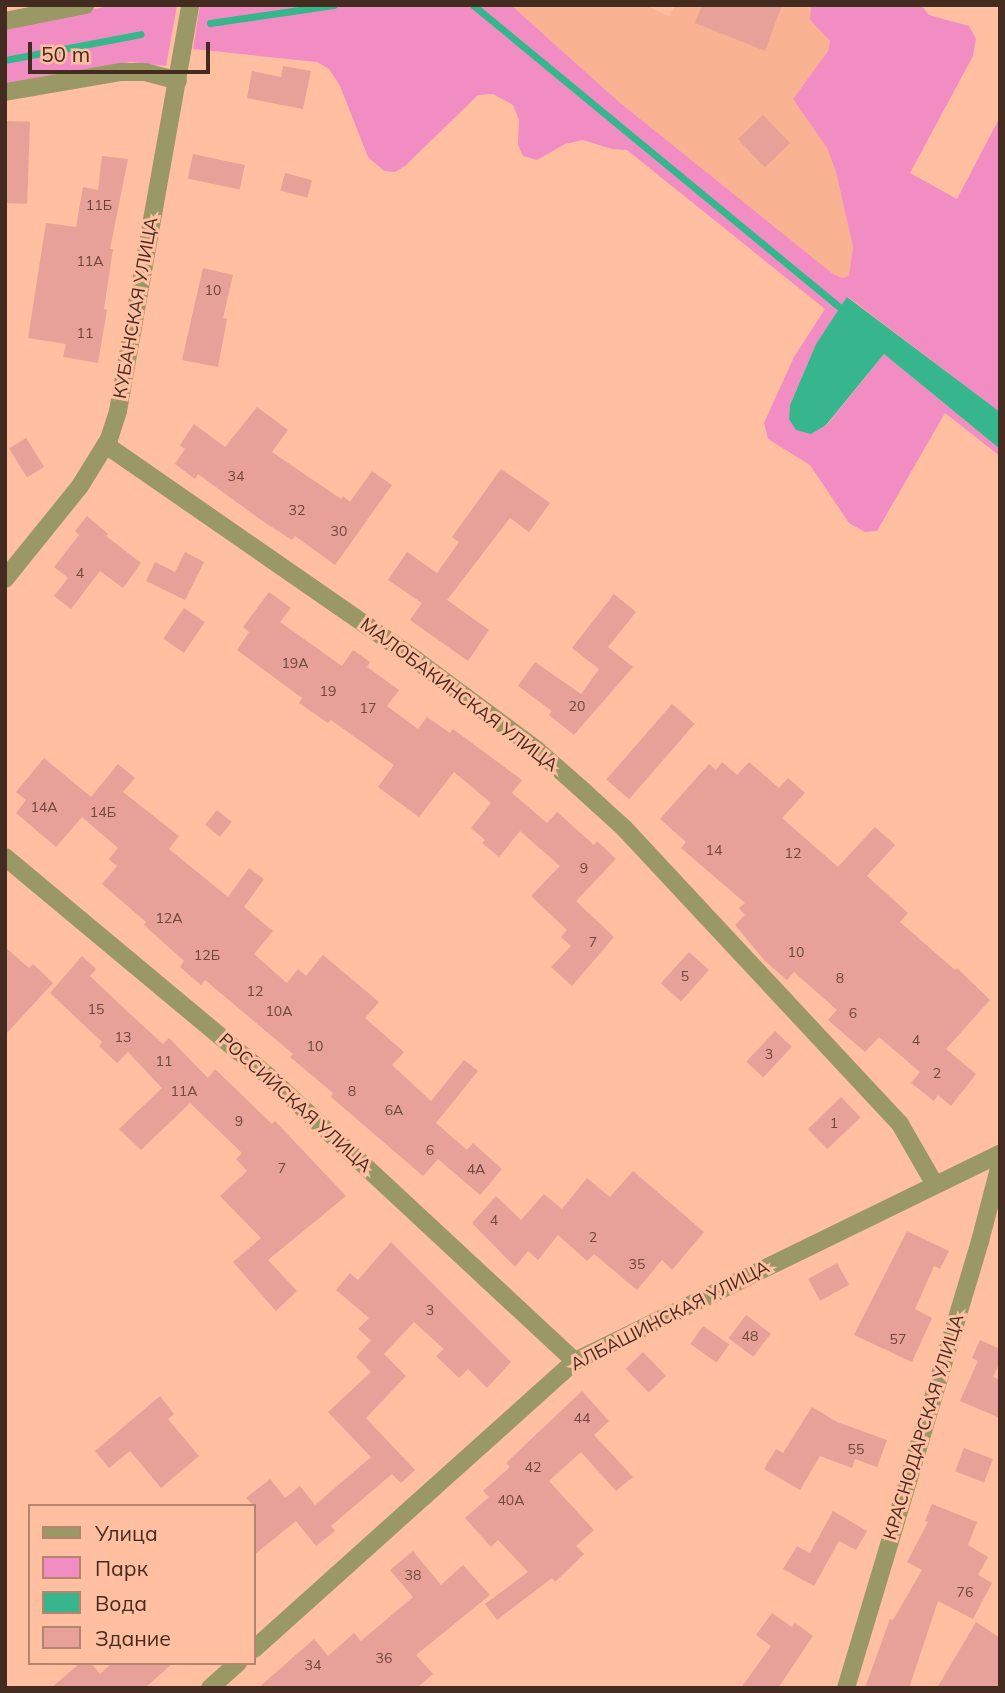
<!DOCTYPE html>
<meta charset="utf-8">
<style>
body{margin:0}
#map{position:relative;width:1005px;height:1693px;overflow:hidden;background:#ffbfa0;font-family:Mulish,sans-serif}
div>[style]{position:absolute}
.built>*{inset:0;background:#f9b392}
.green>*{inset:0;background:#f28dc4}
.water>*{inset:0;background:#37b68d}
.stream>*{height:7px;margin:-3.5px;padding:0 3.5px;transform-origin:3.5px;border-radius:3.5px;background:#37b68d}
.building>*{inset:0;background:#e7a198;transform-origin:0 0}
.minor>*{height:18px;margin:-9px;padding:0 9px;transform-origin:9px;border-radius:9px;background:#9a9965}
.tertiary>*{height:18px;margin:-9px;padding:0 9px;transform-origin:9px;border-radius:9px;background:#9a9965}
span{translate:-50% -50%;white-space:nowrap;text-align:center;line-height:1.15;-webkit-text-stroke:6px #ffbfa0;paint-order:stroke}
.number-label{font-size:14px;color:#6c483d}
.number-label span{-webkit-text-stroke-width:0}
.street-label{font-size:18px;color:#432b1f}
.frame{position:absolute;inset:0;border:7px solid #432b1f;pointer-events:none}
.legend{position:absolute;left:28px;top:1504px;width:228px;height:161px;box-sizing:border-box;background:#ffbfa0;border:2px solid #b4846c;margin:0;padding:9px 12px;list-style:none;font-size:21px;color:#432b1f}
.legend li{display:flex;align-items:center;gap:14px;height:35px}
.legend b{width:35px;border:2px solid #b4846c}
.scale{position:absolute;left:28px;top:42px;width:182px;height:32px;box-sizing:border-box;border:4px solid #432b1f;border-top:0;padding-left:9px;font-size:21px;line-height:24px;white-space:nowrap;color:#432b1f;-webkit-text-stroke:5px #ffbfa0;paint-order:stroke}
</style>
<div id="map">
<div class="built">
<i style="clip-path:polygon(511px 5px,644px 5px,669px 16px,676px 5px,812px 5px,810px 20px,830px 41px,828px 51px,793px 99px,827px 148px,836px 172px,853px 247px,849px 276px,842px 278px,833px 275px,619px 102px)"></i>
</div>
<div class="green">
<i style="clip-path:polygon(113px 5px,177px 5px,166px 66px,131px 62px,5px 83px,5px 28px)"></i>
<i style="clip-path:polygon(200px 5px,511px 5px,619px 102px,833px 274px,842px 278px,849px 276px,853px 247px,836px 172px,827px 148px,793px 99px,828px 51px,830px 41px,810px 20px,811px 8px,813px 5px,921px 5px,929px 15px,969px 26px,976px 39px,973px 56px,910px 173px,957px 199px,1000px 117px,1000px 412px,848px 297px,816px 344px,790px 405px,789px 419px,826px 426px,884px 354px,1000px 449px,1000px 456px,945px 413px,877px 531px,865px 532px,849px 523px,810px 465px,768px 439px,764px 423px,794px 357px,825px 309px,627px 150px,612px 149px,583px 140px,565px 144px,537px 160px,523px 156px,518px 145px,519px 120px,513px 105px,493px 94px,478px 95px,405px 166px,395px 172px,384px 171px,368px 157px,340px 86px,329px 69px,317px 62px,193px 49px)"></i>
</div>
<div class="water">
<i style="clip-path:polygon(847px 297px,1000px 412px,1000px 449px,884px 354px,826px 425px,811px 434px,796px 430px,789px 419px,790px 405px,816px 344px)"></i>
</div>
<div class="stream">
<i style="left:473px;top:5px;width:483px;rotate:39.5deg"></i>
<i style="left:210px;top:23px;width:125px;rotate:-8.3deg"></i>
<i style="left:5px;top:60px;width:138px;rotate:-10.8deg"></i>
</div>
<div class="building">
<i style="clip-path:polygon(702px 5px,782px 5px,765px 51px,695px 23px)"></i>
<i style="clip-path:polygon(283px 66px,311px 71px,303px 109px,247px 98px,252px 71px,281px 77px)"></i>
<i style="left:763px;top:115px;width:39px;height:35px;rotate:46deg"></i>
<i style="left:6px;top:121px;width:24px;height:82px;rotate:2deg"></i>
<i style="left:193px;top:154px;width:53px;height:25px;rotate:12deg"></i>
<i style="clip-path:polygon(102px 156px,128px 159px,110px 249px,113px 249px,104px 309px,107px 310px,98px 363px,63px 357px,66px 344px,28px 338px,46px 223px,76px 227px,83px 187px,98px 190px)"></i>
<i style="left:285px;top:173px;width:28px;height:18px;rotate:15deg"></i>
<i style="clip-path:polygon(203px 268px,233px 275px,223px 318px,227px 319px,218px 367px,182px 360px)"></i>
<i style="clip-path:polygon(257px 407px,288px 430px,272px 452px,341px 499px,343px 496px,350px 502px,372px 471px,392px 485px,335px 565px,295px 536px,292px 540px,261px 520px,198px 474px,195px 479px,175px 464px,185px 449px,180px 445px,194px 424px,225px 447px)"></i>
<i style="left:26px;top:438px;width:34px;height:20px;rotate:58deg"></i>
<i style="clip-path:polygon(501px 469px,550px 503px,529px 532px,510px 518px,447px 600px,489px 630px,468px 661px,410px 620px,422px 603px,388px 580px,407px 552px,437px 573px,459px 542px,452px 537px)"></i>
<i style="clip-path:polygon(87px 516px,108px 534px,106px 536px,141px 563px,123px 588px,100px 571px,71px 609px,54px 596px,68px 578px,54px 567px,79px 535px,75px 531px)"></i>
<i style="clip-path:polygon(185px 552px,204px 562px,185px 600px,146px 581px,155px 562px,175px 572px)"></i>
<i style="clip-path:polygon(269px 592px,291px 608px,280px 622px,342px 666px,353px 650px,370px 662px,367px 667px,399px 690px,387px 706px,418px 729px,427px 717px,450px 733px,453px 729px,522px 780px,512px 793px,547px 823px,557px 812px,594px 845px,597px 841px,616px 859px,576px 901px,614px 937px,572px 986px,551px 967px,571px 946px,561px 937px,567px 930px,531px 896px,560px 866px,520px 831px,499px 857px,482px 843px,485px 840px,471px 828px,491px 803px,454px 772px,419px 817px,378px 787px,394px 765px,331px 720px,328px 723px,299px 703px,302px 698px,237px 650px,249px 632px,243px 627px)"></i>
<i style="clip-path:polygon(614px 594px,636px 612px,608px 647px,633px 667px,574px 735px,549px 715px,552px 711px,518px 686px,535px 662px,581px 694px,599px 669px,572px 648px)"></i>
<i style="left:184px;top:608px;width:25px;height:37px;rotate:34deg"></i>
<i style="left:672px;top:704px;width:30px;height:100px;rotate:41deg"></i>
<i style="clip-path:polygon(44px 758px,91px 797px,118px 764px,135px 778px,123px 792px,179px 836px,169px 849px,228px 897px,249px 868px,264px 879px,244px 907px,273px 931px,254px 954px,287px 983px,298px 969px,306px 976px,323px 955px,379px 1002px,365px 1018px,404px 1052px,392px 1065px,431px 1101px,464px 1060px,478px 1071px,436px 1123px,467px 1150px,473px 1143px,502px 1169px,480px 1195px,438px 1159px,423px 1176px,331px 1097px,333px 1093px,290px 1057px,293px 1054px,205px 980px,201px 985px,180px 967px,184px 961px,144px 925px,146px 922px,102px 884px,117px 866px,109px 859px,118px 848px,82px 817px,56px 847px,16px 813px,26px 800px,16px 792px)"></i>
<i style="clip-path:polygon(722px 762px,737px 775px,749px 762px,779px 788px,788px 778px,805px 793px,782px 818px,838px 867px,875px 827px,895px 845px,867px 876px,908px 913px,900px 922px,955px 970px,957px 968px,990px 1000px,946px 1049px,976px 1074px,951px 1106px,938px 1095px,934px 1101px,911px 1083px,920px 1072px,879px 1037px,865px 1052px,828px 1020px,837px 1010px,794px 972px,787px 980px,765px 961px,735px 925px,745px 915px,739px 908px,745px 903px,681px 848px,686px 842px,660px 819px,709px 764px,716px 770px)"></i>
<i style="left:217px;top:810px;width:19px;height:19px;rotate:39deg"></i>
<i style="clip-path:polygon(5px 947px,29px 968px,33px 964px,53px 983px,5px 1035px)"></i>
<i style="left:689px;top:952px;width:27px;height:42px;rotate:42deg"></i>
<i style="clip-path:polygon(82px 956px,96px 969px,90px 976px,129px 1013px,163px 1044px,169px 1038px,208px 1078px,215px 1069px,272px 1124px,275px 1121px,346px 1196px,268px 1260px,297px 1291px,276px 1311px,233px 1262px,261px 1238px,220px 1196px,247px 1171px,236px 1159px,242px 1153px,190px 1103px,141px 1150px,119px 1129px,162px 1088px,128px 1052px,117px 1063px,99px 1046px,102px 1042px,50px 993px)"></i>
<i style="left:775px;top:1031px;width:23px;height:42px;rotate:43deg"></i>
<i style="left:841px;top:1097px;width:28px;height:46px;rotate:46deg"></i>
<i style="clip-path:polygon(633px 1171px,704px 1232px,672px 1270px,662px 1260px,637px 1290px,594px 1254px,587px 1261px,558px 1235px,538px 1260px,528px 1251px,515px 1267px,472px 1223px,496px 1196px,521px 1220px,544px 1194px,562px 1209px,587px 1178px,610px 1197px)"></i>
<i style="clip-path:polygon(907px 1231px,949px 1251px,940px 1269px,934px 1266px,915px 1309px,932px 1318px,912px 1362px,854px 1335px)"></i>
<i style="clip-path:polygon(391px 1242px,511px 1362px,487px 1388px,468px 1369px,459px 1378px,436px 1356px,444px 1349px,414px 1322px,384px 1354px,406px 1376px,366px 1418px,415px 1470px,401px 1483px,392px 1474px,331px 1526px,335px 1531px,316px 1546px,296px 1521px,254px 1555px,254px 1506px,246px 1498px,270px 1479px,285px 1498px,300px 1486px,315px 1505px,371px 1457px,328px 1412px,371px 1372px,356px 1357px,371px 1340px,358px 1329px,369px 1318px,336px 1290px,350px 1273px,358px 1280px)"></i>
<i style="left:837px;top:1263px;width:25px;height:33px;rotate:61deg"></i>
<i style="left:746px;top:1315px;width:31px;height:29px;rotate:37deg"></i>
<i style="left:703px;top:1326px;width:32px;height:22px;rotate:35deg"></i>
<i style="clip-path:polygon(980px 1340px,1000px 1349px,1000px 1362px,993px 1377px,1000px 1380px,1000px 1418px,960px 1401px,978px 1361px,972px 1358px)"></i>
<i style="left:643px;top:1352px;width:33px;height:24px;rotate:46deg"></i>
<i style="clip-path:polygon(582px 1391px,609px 1421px,594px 1435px,633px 1477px,616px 1491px,581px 1452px,549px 1481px,594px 1530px,576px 1546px,584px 1554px,555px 1582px,552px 1578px,497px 1620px,485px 1604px,528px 1572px,498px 1540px,491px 1547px,465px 1518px,489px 1497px,483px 1491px,510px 1467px,506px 1463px)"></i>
<i style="clip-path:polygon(160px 1396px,174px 1414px,168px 1419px,199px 1456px,161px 1488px,130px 1451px,109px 1468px,95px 1451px)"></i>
<i style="clip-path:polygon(812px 1407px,837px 1422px,887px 1440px,877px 1467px,855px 1459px,852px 1468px,820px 1456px,800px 1490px,764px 1469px,776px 1449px,783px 1453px)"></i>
<i style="left:964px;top:1448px;width:31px;height:25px;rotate:21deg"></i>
<i style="clip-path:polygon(932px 1504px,977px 1522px,968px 1545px,988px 1557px,978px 1575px,992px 1583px,973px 1619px,938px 1601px,909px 1688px,865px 1688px,890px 1619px,893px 1620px,922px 1570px,907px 1562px,928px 1522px,925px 1521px)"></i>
<i style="clip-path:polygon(833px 1511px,867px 1531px,856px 1550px,839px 1541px,814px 1586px,783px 1569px,797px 1546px,810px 1553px)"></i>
<i style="clip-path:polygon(413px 1551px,441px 1585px,463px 1565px,490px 1595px,416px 1655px,433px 1674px,417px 1688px,258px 1688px,314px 1639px,328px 1656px,354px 1633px,361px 1641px,413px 1597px,390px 1570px)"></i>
<i style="clip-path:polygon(772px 1613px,792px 1627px,795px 1623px,813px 1636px,778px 1688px,741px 1688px,771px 1646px,756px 1635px)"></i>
<i style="clip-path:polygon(976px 1622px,1000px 1638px,1000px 1688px,937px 1688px)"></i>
<i style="clip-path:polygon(80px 1663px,91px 1663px,100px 1674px,112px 1663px,173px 1663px,145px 1688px,51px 1688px)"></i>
</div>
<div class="minor">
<i style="left:5px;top:21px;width:82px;rotate:-11.3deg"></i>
<i style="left:5px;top:92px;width:118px;rotate:-9.8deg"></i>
<i style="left:121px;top:72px;width:24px"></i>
<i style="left:145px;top:72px;width:34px;rotate:15deg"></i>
<i style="left:106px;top:445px;width:377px;rotate:34.7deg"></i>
<i style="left:416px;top:660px;width:151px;rotate:36.6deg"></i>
<i style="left:537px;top:750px;width:56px;rotate:41.4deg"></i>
<i style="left:579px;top:787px;width:61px;rotate:42.3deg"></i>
<i style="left:624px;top:828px;width:405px;rotate:47deg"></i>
<i style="left:900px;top:1124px;width:68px;rotate:60deg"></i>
<i style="left:846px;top:1688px;width:467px;rotate:-73.3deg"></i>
<i style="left:980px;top:1241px;width:79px;rotate:-75.3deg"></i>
</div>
<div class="tertiary">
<i style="left:5px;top:579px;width:119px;rotate:-51.1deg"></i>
<i style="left:80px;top:486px;width:55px;rotate:-58.3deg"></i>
<i style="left:109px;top:439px;width:29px;rotate:-72deg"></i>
<i style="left:118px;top:411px;width:412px;rotate:-79.9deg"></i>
<i style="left:5px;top:857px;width:342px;rotate:39.8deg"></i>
<i style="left:268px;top:1076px;width:419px;rotate:42.9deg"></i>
<i style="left:254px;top:1649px;width:431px;rotate:-41.9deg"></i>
<i style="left:575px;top:1361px;width:473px;rotate:-26deg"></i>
<i style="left:210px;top:1688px;width:38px;rotate:-42deg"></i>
</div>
<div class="number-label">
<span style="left:99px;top:205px">11Б</span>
<span style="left:90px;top:261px">11А</span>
<span style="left:213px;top:290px">10</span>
<span style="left:85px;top:333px">11</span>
<span style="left:236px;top:476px">34</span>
<span style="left:297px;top:510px">32</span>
<span style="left:339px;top:531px">30</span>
<span style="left:80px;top:573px">4</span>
<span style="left:295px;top:663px">19А</span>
<span style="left:328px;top:691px">19</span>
<span style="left:577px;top:706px">20</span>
<span style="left:368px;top:708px">17</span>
<span style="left:44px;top:807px">14А</span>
<span style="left:103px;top:812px">14Б</span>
<span style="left:714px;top:850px">14</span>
<span style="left:793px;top:853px">12</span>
<span style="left:584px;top:868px">9</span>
<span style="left:169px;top:918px">12А</span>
<span style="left:593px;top:942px">7</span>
<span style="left:796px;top:952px">10</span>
<span style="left:207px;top:955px">12Б</span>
<span style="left:685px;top:976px">5</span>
<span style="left:840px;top:978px">8</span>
<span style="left:255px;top:991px">12</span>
<span style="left:96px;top:1009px">15</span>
<span style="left:279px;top:1011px">10А</span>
<span style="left:853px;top:1013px">6</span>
<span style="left:123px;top:1037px">13</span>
<span style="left:916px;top:1040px">4</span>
<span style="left:315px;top:1046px">10</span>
<span style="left:769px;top:1054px">3</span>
<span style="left:164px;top:1061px">11</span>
<span style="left:937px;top:1073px">2</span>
<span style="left:184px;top:1091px">11А</span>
<span style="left:352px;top:1091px">8</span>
<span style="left:394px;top:1110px">6А</span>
<span style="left:239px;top:1121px">9</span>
<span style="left:834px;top:1123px">1</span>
<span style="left:430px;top:1150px">6</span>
<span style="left:282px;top:1168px">7</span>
<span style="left:476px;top:1169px">4А</span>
<span style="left:494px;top:1220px">4</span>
<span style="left:593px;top:1237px">2</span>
<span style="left:637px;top:1264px">35</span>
<span style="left:430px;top:1310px">3</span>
<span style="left:750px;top:1336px">48</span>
<span style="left:898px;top:1339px">57</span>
<span style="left:582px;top:1418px">44</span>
<span style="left:856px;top:1449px">55</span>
<span style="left:533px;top:1467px">42</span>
<span style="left:511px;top:1500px">40А</span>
<span style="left:413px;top:1575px">38</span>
<span style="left:965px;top:1592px">76</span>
<span style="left:384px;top:1658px">36</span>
<span style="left:313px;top:1665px">34</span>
</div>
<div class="street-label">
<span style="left:136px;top:308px;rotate:-80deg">КУБАНСКАЯ УЛИЦА</span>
<span style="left:459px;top:695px;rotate:37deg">МАЛОБАКИНСКАЯ УЛИЦА</span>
<span style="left:295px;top:1103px;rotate:42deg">РОССИЙСКАЯ УЛИЦА</span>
<span style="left:670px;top:1316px;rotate:-27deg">АЛБАШИНСКАЯ УЛИЦА</span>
<span style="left:924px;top:1427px;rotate:-73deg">КРАСНОДАРСКАЯ УЛИЦА</span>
</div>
<div class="frame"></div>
<ul class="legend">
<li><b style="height:9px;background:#9a9965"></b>Улица</li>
<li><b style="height:19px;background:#f28dc4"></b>Парк</li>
<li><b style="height:19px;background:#37b68d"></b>Вода</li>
<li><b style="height:19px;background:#e7a198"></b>Здание</li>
</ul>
<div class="scale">50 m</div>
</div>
